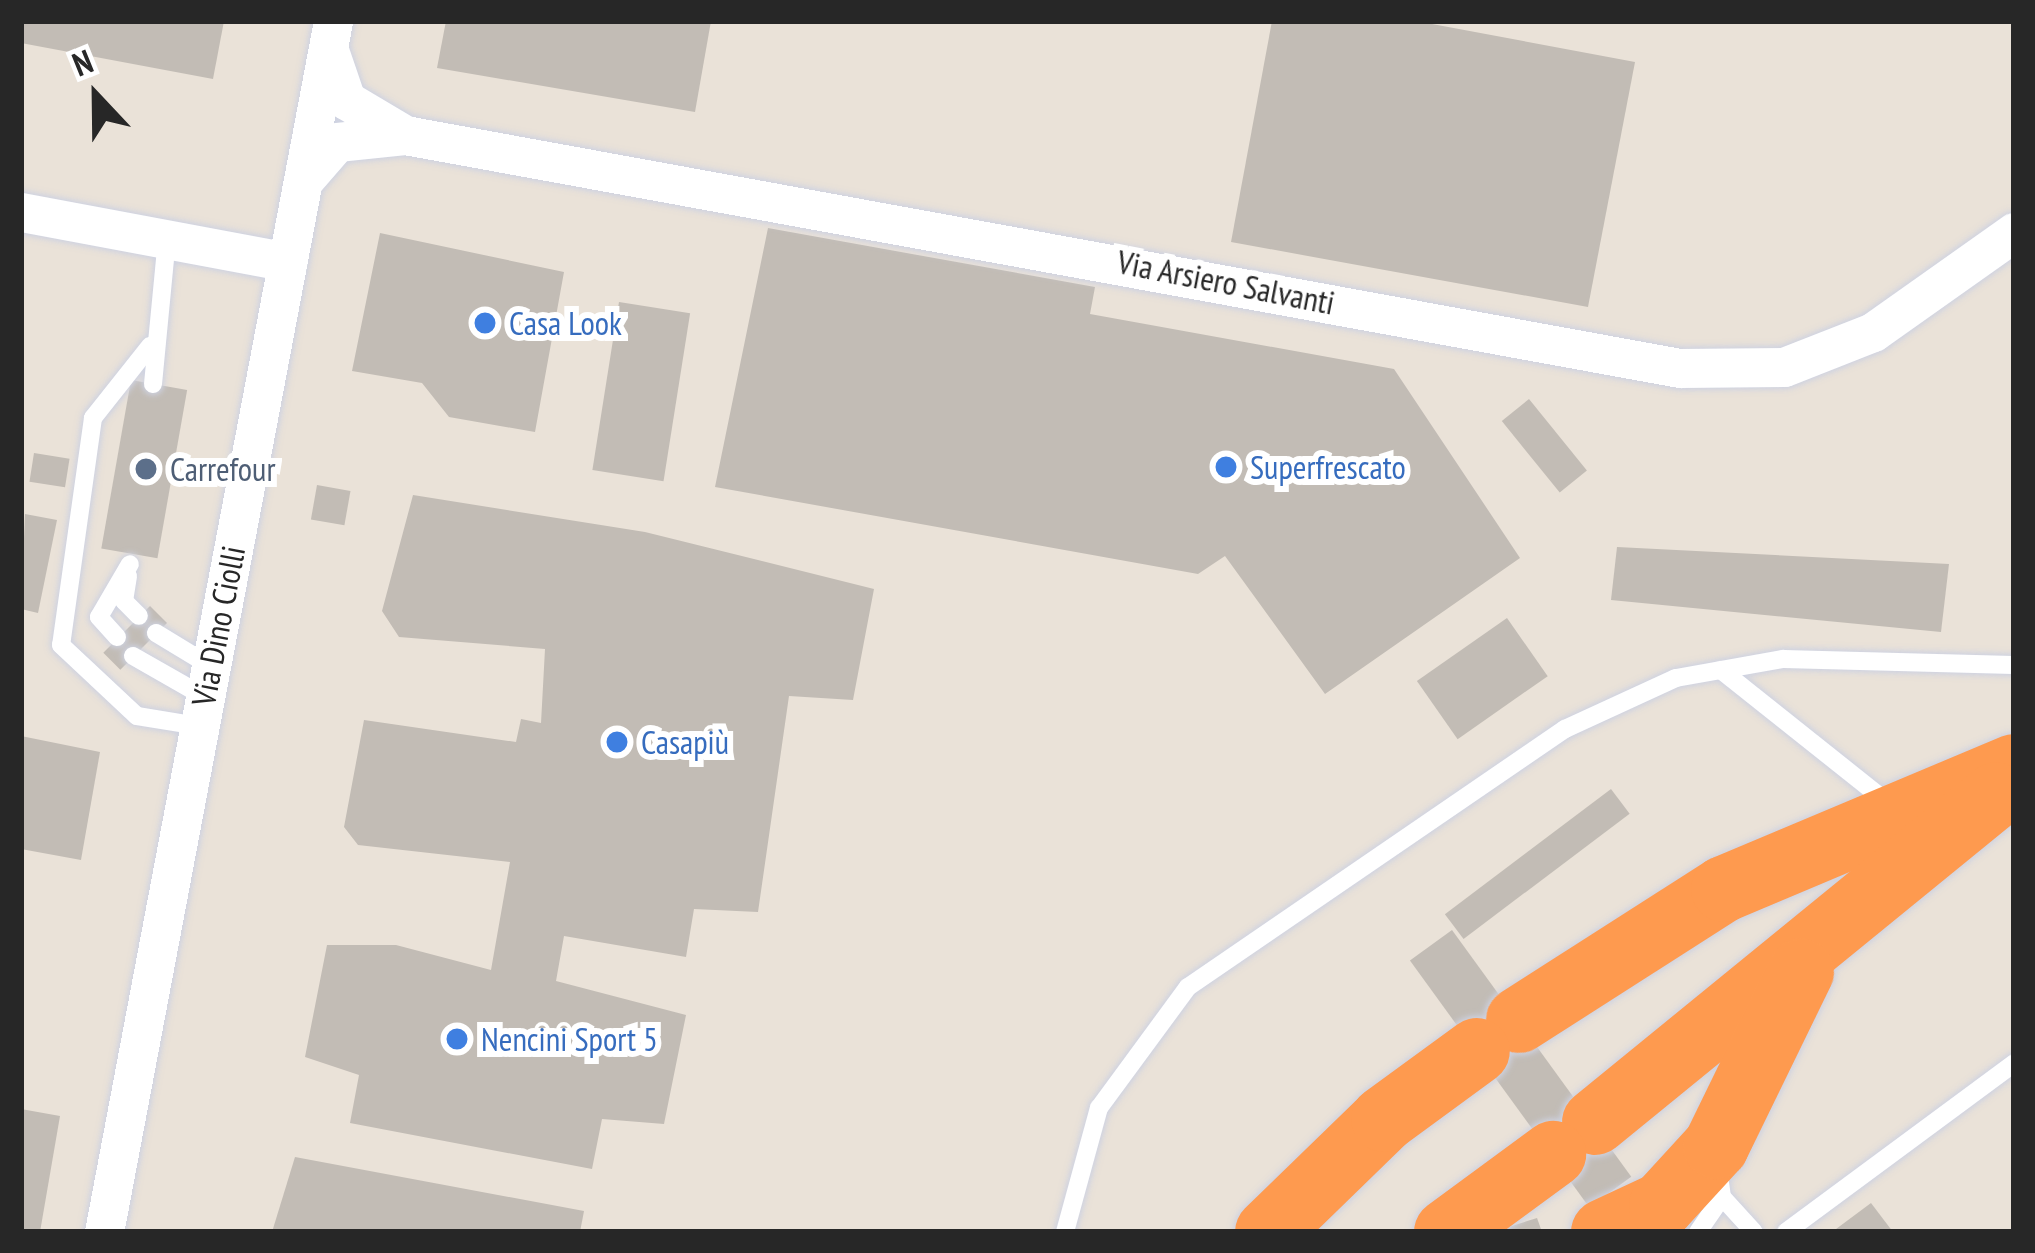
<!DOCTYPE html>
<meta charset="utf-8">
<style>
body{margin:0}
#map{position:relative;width:2035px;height:1253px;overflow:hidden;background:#eae2d8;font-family:"PT Sans Narrow",sans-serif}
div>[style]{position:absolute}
.building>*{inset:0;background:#c2bcb5;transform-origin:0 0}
.roads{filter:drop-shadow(0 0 3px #ced2e1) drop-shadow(0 0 3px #ced2e1)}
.service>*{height:18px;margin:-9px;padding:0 9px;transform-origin:9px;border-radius:9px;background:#fff}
.minor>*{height:39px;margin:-19.5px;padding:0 19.5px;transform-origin:19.5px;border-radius:19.5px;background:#fff}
.motorway>*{height:66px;margin:-33px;padding:0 33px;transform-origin:33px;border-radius:33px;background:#fe9a4f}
.dots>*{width:33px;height:33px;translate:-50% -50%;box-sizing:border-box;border:6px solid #fff;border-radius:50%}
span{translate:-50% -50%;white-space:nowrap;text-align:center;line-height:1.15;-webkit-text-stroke:12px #fff;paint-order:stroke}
.street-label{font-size:33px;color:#272727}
.shop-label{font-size:33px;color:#366cbe}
.left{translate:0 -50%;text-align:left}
.service-label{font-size:33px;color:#4e5e75}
.frame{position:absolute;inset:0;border:24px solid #272727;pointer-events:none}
.north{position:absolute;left:36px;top:36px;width:120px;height:120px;-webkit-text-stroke:9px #fff;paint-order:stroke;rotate:338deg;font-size:33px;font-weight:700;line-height:48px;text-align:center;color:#272727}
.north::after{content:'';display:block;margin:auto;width:42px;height:54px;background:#272727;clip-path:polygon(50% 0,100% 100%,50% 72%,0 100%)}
</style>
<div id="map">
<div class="building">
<i style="clip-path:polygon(21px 21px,224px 21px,213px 79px,21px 43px)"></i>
<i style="clip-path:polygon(446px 21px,711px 21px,695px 112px,437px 68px)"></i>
<i style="clip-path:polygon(1272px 21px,1416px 21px,1635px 62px,1588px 307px,1231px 242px)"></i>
<i style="clip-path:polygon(768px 228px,1095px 287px,1090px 314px,1394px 369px,1520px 558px,1325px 694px,1225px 556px,1198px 574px,715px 487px)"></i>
<i style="clip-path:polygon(380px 233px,564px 272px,535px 432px,449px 417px,422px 383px,352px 371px)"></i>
<i style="left:619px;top:302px;width:72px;height:170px;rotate:9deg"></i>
<i style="left:131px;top:380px;width:57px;height:171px;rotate:10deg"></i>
<i style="left:1529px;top:399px;width:92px;height:35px;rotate:51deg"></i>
<i style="left:34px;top:453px;width:36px;height:29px;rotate:9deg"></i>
<i style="left:317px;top:485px;width:34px;height:35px;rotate:10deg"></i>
<i style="clip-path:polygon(413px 495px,645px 532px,874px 589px,853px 700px,789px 696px,758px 912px,694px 909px,686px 957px,564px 936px,556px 981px,686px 1015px,664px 1124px,602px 1119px,592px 1169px,350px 1123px,359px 1075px,305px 1057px,327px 945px,396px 945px,491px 970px,510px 862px,358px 845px,344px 827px,364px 720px,516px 742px,521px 719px,541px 723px,545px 649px,399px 637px,382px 611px)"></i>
<i style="clip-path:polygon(25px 514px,57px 520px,38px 613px,21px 609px)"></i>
<i style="clip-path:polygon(1617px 547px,1949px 564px,1941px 632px,1611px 600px)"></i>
<i style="left:150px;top:606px;width:24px;height:66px;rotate:45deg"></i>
<i style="left:1507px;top:618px;width:71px;height:110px;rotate:55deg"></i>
<i style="clip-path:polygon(21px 736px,100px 752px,81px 860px,21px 849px)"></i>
<i style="left:1611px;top:789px;width:31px;height:208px;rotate:53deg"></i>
<i style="left:1452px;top:930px;width:305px;height:52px;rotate:54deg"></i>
<i style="clip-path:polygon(21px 1109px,60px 1116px,40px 1232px,21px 1232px)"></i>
<i style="clip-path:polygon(295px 1157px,584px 1211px,580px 1232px,272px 1232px)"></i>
<i style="clip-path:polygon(1871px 1203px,1893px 1232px,1832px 1232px)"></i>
<i style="clip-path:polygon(1537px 1218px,1542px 1232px,1497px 1232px,1496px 1231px)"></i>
</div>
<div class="roads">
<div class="service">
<i style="left:150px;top:346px;width:92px;rotate:128.4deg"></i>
<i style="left:93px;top:418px;width:229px;rotate:98deg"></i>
<i style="left:61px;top:645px;width:104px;rotate:43.1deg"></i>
<i style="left:137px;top:716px;width:63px;rotate:9.2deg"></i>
<i style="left:153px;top:384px;width:146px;rotate:-84.5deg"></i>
<i style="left:128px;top:576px;width:25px;rotate:99deg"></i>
<i style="left:124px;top:601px;width:21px;rotate:45deg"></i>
<i style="left:156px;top:633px;width:60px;rotate:31.3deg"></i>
<i style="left:117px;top:637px;width:27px;rotate:-132deg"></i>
<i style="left:99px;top:617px;width:61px;rotate:-59.7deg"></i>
<i style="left:133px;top:656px;width:81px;rotate:29.7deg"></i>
<i style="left:1721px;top:670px;width:217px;rotate:38.5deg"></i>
<i style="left:1722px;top:1197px;width:47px;rotate:47.6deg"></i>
<i style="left:1065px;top:1232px;width:129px;rotate:-74.7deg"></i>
<i style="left:1099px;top:1108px;width:150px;rotate:-53.7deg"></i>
<i style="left:1188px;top:987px;width:457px;rotate:-34.4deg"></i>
<i style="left:1565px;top:729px;width:122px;rotate:-24.7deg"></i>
<i style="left:1676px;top:678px;width:109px;rotate:-10.1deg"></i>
<i style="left:1783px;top:659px;width:231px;rotate:1.5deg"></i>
<i style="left:1698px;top:1232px;width:42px;rotate:-55.6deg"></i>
<i style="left:1722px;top:1197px;width:29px;rotate:-98deg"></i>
<i style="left:1786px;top:1232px;width:284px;rotate:-36.5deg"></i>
</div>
<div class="minor">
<i style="left:405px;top:135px;width:1296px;rotate:10.36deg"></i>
<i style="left:1680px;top:368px;width:104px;rotate:-0.6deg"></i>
<i style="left:1784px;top:367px;width:96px;rotate:-21.5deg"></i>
<i style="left:1873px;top:332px;width:173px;rotate:-35.3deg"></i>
<i style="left:304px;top:180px;width:50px;rotate:-49deg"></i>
<i style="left:337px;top:142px;width:68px;rotate:-5.9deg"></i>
<i style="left:405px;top:135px;width:69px;rotate:-149.3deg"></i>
<i style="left:346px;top:100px;width:50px;rotate:-108.8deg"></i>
<i style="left:21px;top:212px;width:271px;rotate:10.6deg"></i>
<i style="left:104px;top:1232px;width:1232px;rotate:-79.29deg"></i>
</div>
<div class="motorway">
<i style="left:1519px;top:1020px;width:243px;rotate:-32.6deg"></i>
<i style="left:1724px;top:889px;width:315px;rotate:-22.8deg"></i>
<i style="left:1595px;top:1122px;width:517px;rotate:-39.2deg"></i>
<i style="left:1268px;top:1232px;width:162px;rotate:-44.2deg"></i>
<i style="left:1384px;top:1119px;width:115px;rotate:-36.2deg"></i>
<i style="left:1447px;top:1232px;width:132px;rotate:-36.3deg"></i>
<i style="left:1604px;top:1232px;width:64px;rotate:-25deg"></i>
<i style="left:1662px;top:1205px;width:80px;rotate:-47.5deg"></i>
<i style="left:1716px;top:1146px;width:194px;rotate:-64deg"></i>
</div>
</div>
<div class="dots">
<i style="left:485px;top:323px;background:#3f7fe0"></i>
<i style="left:1226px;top:467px;background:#3f7fe0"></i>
<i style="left:146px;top:469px;background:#5c6f8a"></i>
<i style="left:617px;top:742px;background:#3f7fe0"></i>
<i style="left:457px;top:1039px;background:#3f7fe0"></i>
</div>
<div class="street-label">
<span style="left:1226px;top:282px;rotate:11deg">Via Arsiero Salvanti</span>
<span style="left:218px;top:626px;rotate:-79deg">Via Dino Ciolli</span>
</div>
<div class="shop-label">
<span class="left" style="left:509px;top:323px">Casa Look</span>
<span class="left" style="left:1250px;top:467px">Superfrescato</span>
<span class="left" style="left:641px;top:742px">Casapiù</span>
<span class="left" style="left:481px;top:1039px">Nencini Sport 5</span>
</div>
<div class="service-label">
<span class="left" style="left:170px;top:469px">Carrefour</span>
</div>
<div class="frame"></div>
<div class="north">N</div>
</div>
